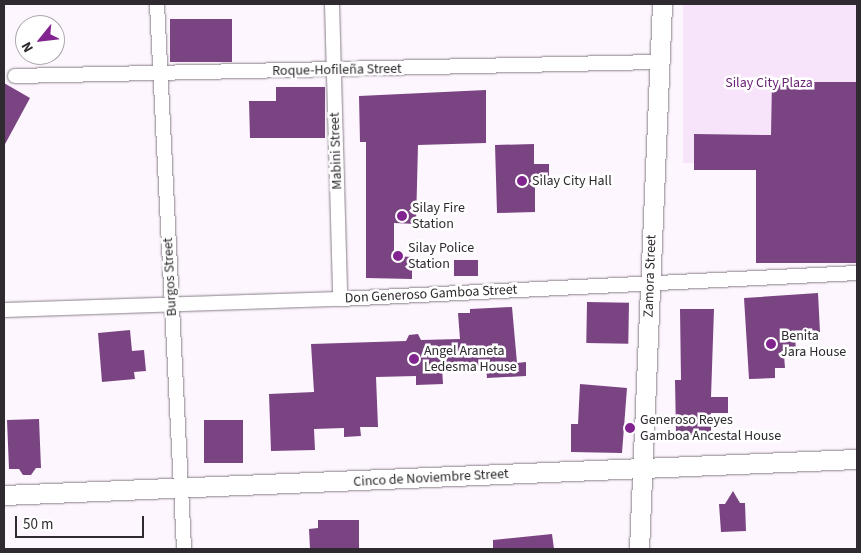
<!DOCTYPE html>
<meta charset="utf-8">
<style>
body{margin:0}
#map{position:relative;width:861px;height:553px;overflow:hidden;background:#fdf6fe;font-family:"Source Sans 3",sans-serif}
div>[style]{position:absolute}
.green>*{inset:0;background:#f7e3fa;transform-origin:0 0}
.building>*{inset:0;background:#7a4482;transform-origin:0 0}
.roads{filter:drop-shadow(0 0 1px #897e8a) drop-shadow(0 0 1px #897e8a)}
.street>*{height:14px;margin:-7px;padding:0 7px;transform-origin:7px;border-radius:7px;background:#fff}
.secondary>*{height:19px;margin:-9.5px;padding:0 9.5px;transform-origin:9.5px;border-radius:9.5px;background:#fff}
.dots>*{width:14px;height:14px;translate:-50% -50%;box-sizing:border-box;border:2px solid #fff;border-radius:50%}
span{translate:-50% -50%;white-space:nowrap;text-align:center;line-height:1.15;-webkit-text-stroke:5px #fff;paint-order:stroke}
.street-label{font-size:14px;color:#2e2a2f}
.park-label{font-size:14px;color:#6a2475}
.poi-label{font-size:14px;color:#2e2a2f}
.left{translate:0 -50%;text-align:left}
.frame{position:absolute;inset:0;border:5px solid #2e2a2f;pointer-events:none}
.north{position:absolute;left:15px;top:15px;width:50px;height:50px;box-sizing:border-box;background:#fff;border:1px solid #abaaac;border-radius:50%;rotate:241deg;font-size:14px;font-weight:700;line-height:20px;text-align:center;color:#2e2a2f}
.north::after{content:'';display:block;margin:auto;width:18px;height:22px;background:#82248f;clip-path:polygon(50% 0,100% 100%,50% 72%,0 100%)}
.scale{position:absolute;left:15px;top:516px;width:129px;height:22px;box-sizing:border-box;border:2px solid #2e2a2f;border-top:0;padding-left:6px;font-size:15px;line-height:18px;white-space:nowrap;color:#2e2a2f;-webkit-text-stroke:4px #fff;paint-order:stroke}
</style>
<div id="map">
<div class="green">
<i style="left:683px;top:4px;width:174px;height:159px"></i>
</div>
<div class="building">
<i style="left:232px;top:19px;width:43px;height:62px;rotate:90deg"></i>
<i style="clip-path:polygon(772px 82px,857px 82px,857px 263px,756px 263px,756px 170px,694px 170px,694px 134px,771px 135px)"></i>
<i style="clip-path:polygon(4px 83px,30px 98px,4px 146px)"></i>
<i style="clip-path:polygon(276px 87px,325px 87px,325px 138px,250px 138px,249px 101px,276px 101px)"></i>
<i style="clip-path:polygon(486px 90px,486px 143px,418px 145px,416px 224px,394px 223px,394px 256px,412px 257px,412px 279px,366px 278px,366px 142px,360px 142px,359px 96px)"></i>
<i style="clip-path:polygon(534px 144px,534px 164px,549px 164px,549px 187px,535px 187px,535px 212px,497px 213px,495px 145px)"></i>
<i style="left:454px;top:260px;width:24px;height:16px"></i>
<i style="clip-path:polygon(818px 293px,820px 332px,795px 333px,796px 354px,784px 355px,785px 368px,775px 368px,775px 378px,749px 379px,744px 298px)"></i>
<i style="left:587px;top:302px;width:42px;height:41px;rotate:1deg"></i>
<i style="clip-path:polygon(512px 307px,517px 363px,526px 362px,526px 376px,487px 378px,486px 366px,442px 367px,443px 384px,416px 385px,416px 376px,376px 377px,378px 427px,360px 427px,361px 436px,344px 437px,344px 428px,314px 429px,315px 450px,271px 451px,269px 394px,314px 392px,311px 344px,406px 341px,409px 335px,418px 334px,421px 340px,460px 339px,458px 313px,470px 313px,470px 309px)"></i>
<i style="clip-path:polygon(680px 309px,714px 309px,711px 397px,728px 397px,728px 413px,711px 413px,711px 435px,676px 435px,675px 380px,681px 380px)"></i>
<i style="clip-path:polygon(130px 330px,132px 351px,144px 350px,146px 371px,134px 372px,135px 379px,102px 382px,98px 333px)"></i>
<i style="clip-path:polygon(580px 384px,627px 388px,622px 453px,571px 452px,571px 424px,578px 424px)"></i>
<i style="clip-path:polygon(39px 419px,41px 468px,36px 468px,31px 475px,23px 475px,19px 469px,9px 469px,7px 420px)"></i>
<i style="left:243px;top:420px;width:43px;height:39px;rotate:90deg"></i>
<i style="clip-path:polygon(733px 491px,740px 503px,745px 503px,746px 531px,721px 532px,719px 504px,725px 504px)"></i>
<i style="clip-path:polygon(318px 520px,359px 520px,359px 549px,310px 549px,309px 529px,318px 528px)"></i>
<i style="clip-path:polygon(552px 534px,554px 549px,493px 549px,493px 540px)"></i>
</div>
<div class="roads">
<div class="street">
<i style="left:157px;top:4px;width:546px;rotate:87.16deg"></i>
<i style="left:332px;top:4px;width:295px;rotate:88.4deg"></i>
<i style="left:15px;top:76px;width:644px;rotate:-1.25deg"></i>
<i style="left:4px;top:310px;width:336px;rotate:-1.9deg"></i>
<i style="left:340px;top:299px;width:518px;rotate:-2.88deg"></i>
</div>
<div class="secondary">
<i style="left:4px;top:495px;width:854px;rotate:-2.42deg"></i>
<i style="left:639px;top:549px;width:545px;rotate:-87.58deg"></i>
</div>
</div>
<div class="dots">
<i style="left:522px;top:181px;background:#82248f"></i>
<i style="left:402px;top:216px;background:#82248f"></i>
<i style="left:398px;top:256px;background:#82248f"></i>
<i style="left:771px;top:344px;background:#82248f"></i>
<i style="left:414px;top:359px;background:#82248f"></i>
<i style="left:630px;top:428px;background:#82248f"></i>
</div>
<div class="street-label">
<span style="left:337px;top:70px;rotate:-1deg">Roque-Hofileña Street</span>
<span style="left:336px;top:151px;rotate:-92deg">Mabini Street</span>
<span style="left:650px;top:276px;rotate:-88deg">Zamora Street</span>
<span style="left:170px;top:277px;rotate:-93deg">Burgos Street</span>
<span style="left:431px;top:294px;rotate:-3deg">Don Generoso Gamboa Street</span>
<span style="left:431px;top:478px;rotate:-3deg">Cinco de Noviembre Street</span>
</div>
<div class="park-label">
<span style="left:769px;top:83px">Silay City Plaza</span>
</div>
<div class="poi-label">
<span class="left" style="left:532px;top:181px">Silay City Hall</span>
<span class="left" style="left:412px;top:216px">Silay Fire<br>Station</span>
<span class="left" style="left:408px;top:256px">Silay Police<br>Station</span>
<span class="left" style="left:781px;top:344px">Benita<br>Jara House</span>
<span class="left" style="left:424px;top:359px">Angel Araneta<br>Ledesma House</span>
<span class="left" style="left:640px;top:428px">Generoso Reyes<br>Gamboa Ancestal House</span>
</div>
<div class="frame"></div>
<div class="north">N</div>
<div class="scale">50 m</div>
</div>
